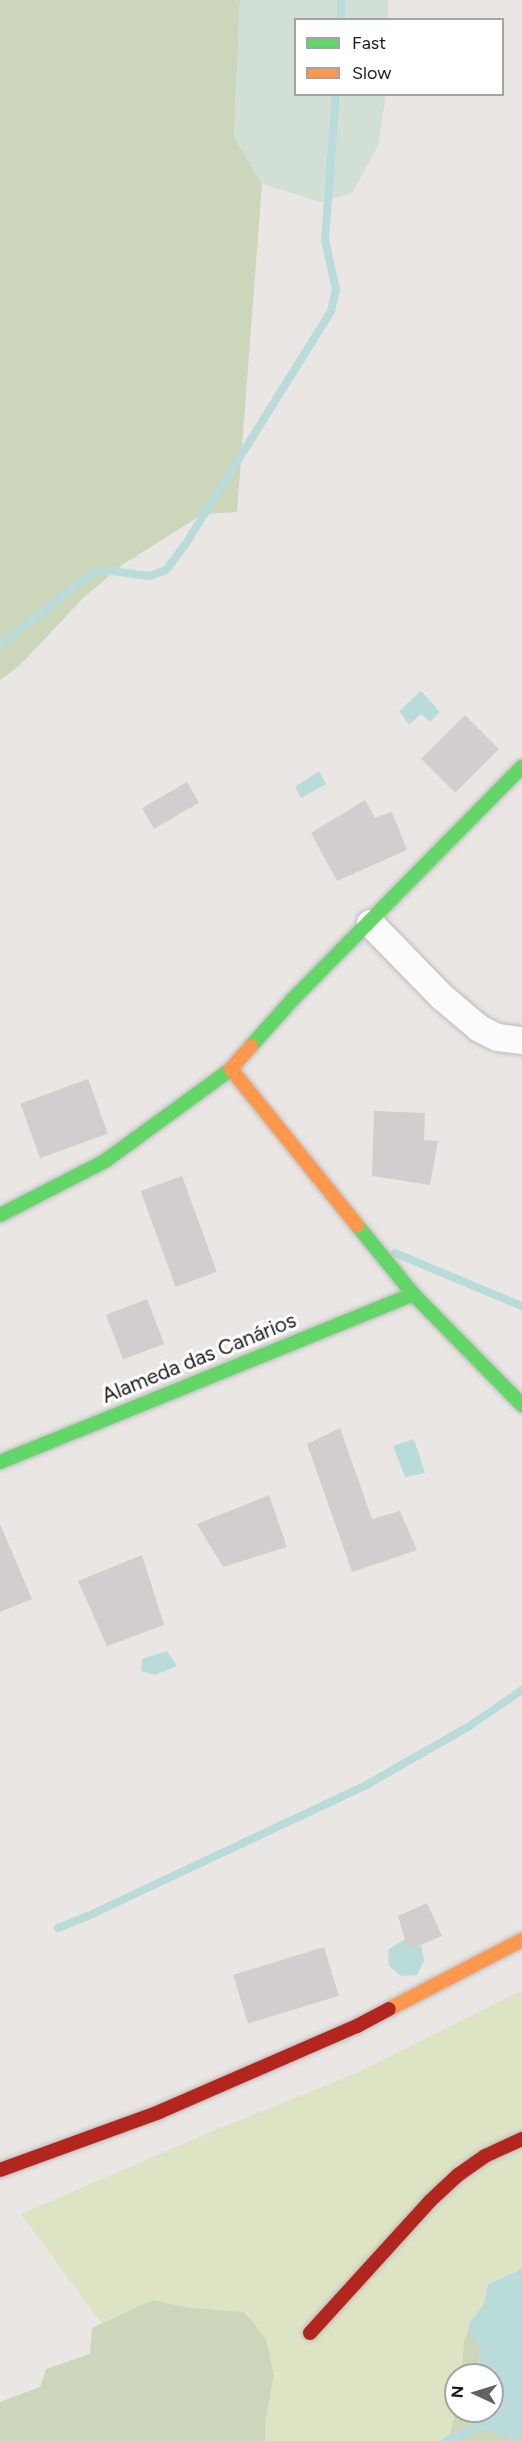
<!DOCTYPE html>
<meta charset="utf-8">
<style>
body{margin:0}
#map{position:relative;width:522px;height:2441px;overflow:hidden;background:#e9e6e4;font-family:Figtree,sans-serif}
div>[style]{position:absolute}
.grass>*{inset:0;background:#dde4c4}
.forest>*{inset:0;background:#cbd6ba}
.wetland>*{inset:0;background:#d2dfd4}
.water>*{inset:0;background:#b9dcda}
.stream>*{height:8px;margin:-4px;padding:0 4px;transform-origin:4px;border-radius:4px;background:#b9dcda}
.building>*{inset:0;background:#d1cecd;transform-origin:0 0}
.roads{filter:drop-shadow(0 0 2px #bcbbba) drop-shadow(0 0 2px #bcbbba)}
.street>*{height:27px;margin:-13.5px;padding:0 13.5px;transform-origin:13.5px;border-radius:13.5px;background:#fcfbfb}
.fast>*{height:14px;margin:-7px;padding:0 7px;transform-origin:7px;border-radius:7px;background:#63d668}
.slow>*{height:14px;margin:-7px;padding:0 7px;transform-origin:7px;border-radius:7px;background:#ff974d}
.jam>*{height:14px;margin:-7px;padding:0 7px;transform-origin:7px;border-radius:7px;background:#b3261e}
span{translate:-50% -50%;white-space:nowrap;text-align:center;line-height:1.15;-webkit-text-stroke:6px #fff;paint-order:stroke}
.street-label{font-size:21px;color:#1b1b1b}
.legend{position:absolute;left:294px;top:18px;width:210px;height:78px;box-sizing:border-box;background:#fff;border:2px solid #a4a4a4;margin:0;padding:8px 10px;list-style:none;font-size:18px;color:#1b1b1b}
.legend li{display:flex;align-items:center;gap:12px;height:30px}
.legend b{width:30px;border:2px solid #a4a4a4}
.north{position:absolute;left:444px;top:2363px;width:60px;height:60px;box-sizing:border-box;background:#fff;border:2px solid #a4a4a4;border-radius:50%;rotate:274deg;font-size:16px;font-weight:700;line-height:24px;text-align:center;color:#1b1b1b}
.north::after{content:'';display:block;margin:auto;width:21px;height:27px;background:#636261;clip-path:polygon(50% 0,100% 100%,50% 72%,0 100%)}
</style>
<div id="map">
<div class="grass">
<i style="clip-path:polygon(522px 1990px,522px 2269px,488px 2283px,484px 2305px,470px 2322px,464px 2340px,462px 2375px,456px 2375px,456px 2411px,448px 2441px,265px 2441px,265px 2424px,274px 2375px,266px 2339px,189px 2308px,153px 2300px,102px 2324px,21px 2214px,213px 2131px,352px 2075px)"></i>
</div>
<div class="forest">
<i style="clip-path:polygon(0 0,240px 0,234px 137px,262px 184px,237px 512px,203px 514px,122px 565px,83px 598px,20px 665px,0 680px)"></i>
<i style="clip-path:polygon(153px 2300px,189px 2308px,244px 2312px,266px 2339px,274px 2375px,265px 2424px,265px 2441px,0 2441px,0 2402px,40px 2387px,46px 2369px,90px 2354px,92px 2328px)"></i>
<i style="clip-path:polygon(469px 2328px,480px 2348px,479px 2375px,462px 2375px,464px 2340px)"></i>
<i style="clip-path:polygon(456px 2411px,478px 2411px,479px 2422px,486px 2429px,518px 2441px,448px 2441px)"></i>
</div>
<div class="wetland">
<i style="clip-path:polygon(240px 0,388px 0,388px 19px,296px 20px,296px 94px,386px 95px,378px 146px,352px 193px,321px 202px,262px 184px,234px 137px)"></i>
</div>
<div class="water">
<i style="clip-path:polygon(421px 691px,440px 712px,430px 722px,421px 714px,409px 725px,399px 711px)"></i>
<i style="clip-path:polygon(319px 771px,326px 784px,301px 798px,295px 787px)"></i>
<i style="clip-path:polygon(414px 1439px,425px 1473px,405px 1477px,393px 1446px)"></i>
<i style="clip-path:polygon(167px 1651px,177px 1666px,155px 1675px,141px 1671px,142px 1659px)"></i>
<i style="clip-path:polygon(405px 1939px,408px 1950px,421px 1945px,424px 1961px,417px 1975px,401px 1976px,389px 1966px,388px 1950px)"></i>
<i style="clip-path:polygon(522px 2269px,522px 2441px,518px 2441px,489px 2431px,480px 2423px,478px 2411px,492px 2411px,492px 2375px,479px 2375px,480px 2348px,468px 2330px,470px 2322px,484px 2304px,488px 2284px)"></i>
</div>
<div class="stream">
<i style="left:341px;top:20px;width:20px;rotate:-90deg"></i>
<i style="left:0;top:645px;width:115px;rotate:-38deg"></i>
<i style="left:91px;top:574px;width:14px;rotate:-17deg"></i>
<i style="left:104px;top:570px;width:46px;rotate:7.4deg"></i>
<i style="left:150px;top:576px;width:17px;rotate:-21deg"></i>
<i style="left:166px;top:570px;width:31px;rotate:-53deg"></i>
<i style="left:185px;top:545px;width:276px;rotate:-58deg"></i>
<i style="left:331px;top:311px;width:22px;rotate:-77deg"></i>
<i style="left:336px;top:290px;width:52px;rotate:-102.2deg"></i>
<i style="left:325px;top:239px;width:145px;rotate:-85.7deg"></i>
<i style="left:395px;top:1253px;width:138px;rotate:22.7deg"></i>
<i style="left:58px;top:1928px;width:32px;rotate:-22deg"></i>
<i style="left:88px;top:1916px;width:310px;rotate:-25.2deg"></i>
<i style="left:368px;top:1784px;width:115px;rotate:-29.7deg"></i>
<i style="left:468px;top:1727px;width:65px;rotate:-34.4deg"></i>
<i style="left:446px;top:2441px;width:50px;rotate:-23.5deg"></i>
</div>
<div class="building">
<i style="left:465px;top:715px;width:48px;height:62px;rotate:45deg"></i>
<i style="left:187px;top:782px;width:24px;height:52px;rotate:60deg"></i>
<i style="clip-path:polygon(365px 800px,375px 818px,392px 812px,407px 850px,337px 881px,311px 833px)"></i>
<i style="left:88px;top:1079px;width:58px;height:72px;rotate:70deg"></i>
<i style="clip-path:polygon(374px 1111px,425px 1113px,424px 1140px,438px 1141px,430px 1185px,372px 1176px)"></i>
<i style="left:182px;top:1176px;width:102px;height:44px;rotate:70deg"></i>
<i style="left:147px;top:1299px;width:48px;height:44px;rotate:69deg"></i>
<i style="clip-path:polygon(340px 1428px,372px 1519px,400px 1511px,417px 1550px,352px 1572px,307px 1444px)"></i>
<i style="clip-path:polygon(269px 1495px,287px 1547px,223px 1567px,197px 1524px)"></i>
<i style="clip-path:polygon(0 1524px,32px 1599px,0 1612px)"></i>
<i style="clip-path:polygon(142px 1555px,164px 1625px,107px 1646px,78px 1581px)"></i>
<i style="clip-path:polygon(427px 1903px,442px 1936px,408px 1950px,398px 1916px)"></i>
<i style="left:324px;top:1947px;width:51px;height:95px;rotate:73deg"></i>
</div>
<div class="roads">
<div class="street">
<i style="left:370px;top:923px;width:102px;rotate:45.8deg"></i>
<i style="left:441px;top:996px;width:50px;rotate:40.1deg"></i>
<i style="left:479px;top:1028px;width:20px;rotate:27deg"></i>
<i style="left:497px;top:1037px;width:25px;rotate:7deg"></i>
</div>
<div class="fast">
<i style="left:251px;top:1046px;width:63px;rotate:-48.2deg"></i>
<i style="left:293px;top:999px;width:326px;rotate:-45.4deg"></i>
<i style="left:0;top:1215px;width:118px;rotate:-27.2deg"></i>
<i style="left:105px;top:1161px;width:156px;rotate:-36.1deg"></i>
<i style="left:357px;top:1225px;width:89px;rotate:50.9deg"></i>
<i style="left:413px;top:1294px;width:156px;rotate:45.5deg"></i>
<i style="left:0;top:1462px;width:446px;rotate:-22.1deg"></i>
</div>
<div class="slow">
<i style="left:251px;top:1046px;width:30px;rotate:131deg"></i>
<i style="left:231px;top:1069px;width:201px;rotate:51.1deg"></i>
<i style="left:389px;top:2009px;width:150px;rotate:-27.4deg"></i>
</div>
<div class="jam">
<i style="left:0;top:2170px;width:169px;rotate:-20deg"></i>
<i style="left:159px;top:2112px;width:216px;rotate:-23.5deg"></i>
<i style="left:357px;top:2026px;width:36px;rotate:-28deg"></i>
<i style="left:310px;top:2333px;width:178px;rotate:-47.7deg"></i>
<i style="left:430px;top:2201px;width:38px;rotate:-43deg"></i>
<i style="left:458px;top:2175px;width:33px;rotate:-35deg"></i>
<i style="left:485px;top:2156px;width:41px;rotate:-24.7deg"></i>
</div>
</div>
<div class="street-label">
<span style="left:199px;top:1358px;rotate:-22deg">Alameda das Canários</span>
</div>
<ul class="legend">
<li><b style="height:8px;background:#63d668"></b>Fast</li>
<li><b style="height:8px;background:#ff974d"></b>Slow</li>
</ul>
<div class="north">N</div>
</div>
